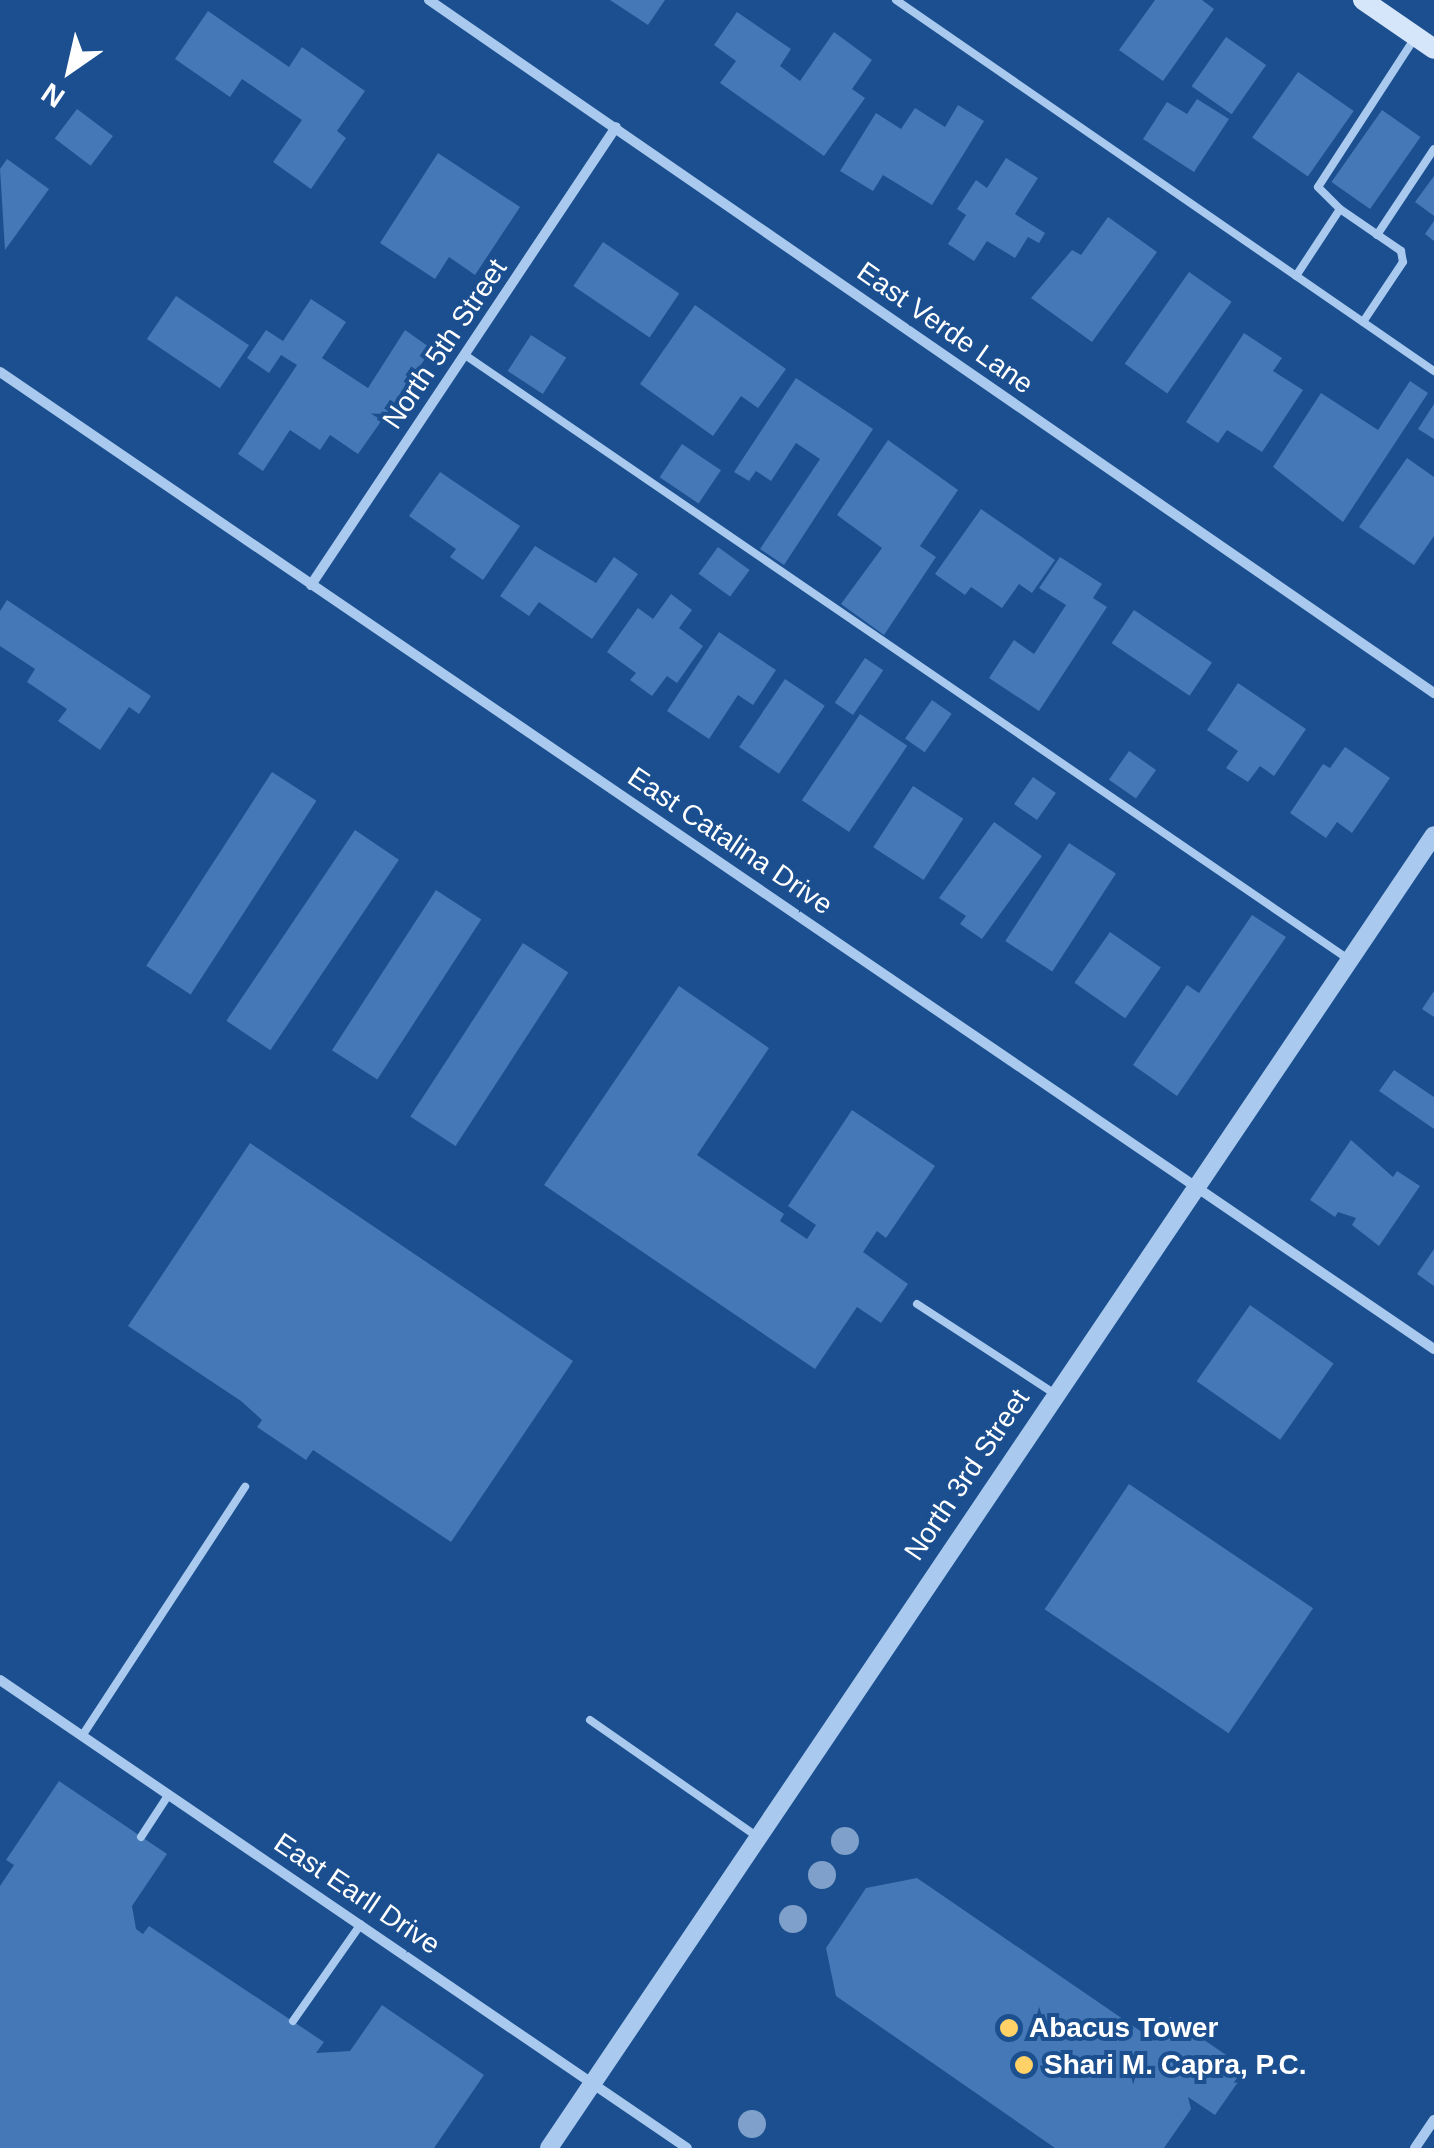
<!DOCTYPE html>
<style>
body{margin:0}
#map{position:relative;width:1434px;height:2148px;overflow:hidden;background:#1b4f8f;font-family:Helvetica,sans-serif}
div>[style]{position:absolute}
.building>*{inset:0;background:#4478b7;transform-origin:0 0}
.service>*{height:8px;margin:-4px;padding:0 4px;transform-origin:4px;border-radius:4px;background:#a9c9ee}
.minor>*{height:10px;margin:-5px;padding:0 5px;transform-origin:5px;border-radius:5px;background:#a9c9ee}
.tertiary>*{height:18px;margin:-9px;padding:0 9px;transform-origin:9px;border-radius:9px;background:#a9c9ee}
.secondary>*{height:20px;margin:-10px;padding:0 10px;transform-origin:10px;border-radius:10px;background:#d6e6fa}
.trees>*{width:28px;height:28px;margin:-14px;border-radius:50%;background:#7ea0ca}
.dots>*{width:28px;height:28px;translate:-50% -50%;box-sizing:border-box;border:5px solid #1b4f8f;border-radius:50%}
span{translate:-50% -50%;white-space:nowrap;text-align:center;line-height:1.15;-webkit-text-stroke:8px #1b4f8f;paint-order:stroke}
.street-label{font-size:28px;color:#fff}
.poi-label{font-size:28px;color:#fff;font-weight:700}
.left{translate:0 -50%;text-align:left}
.north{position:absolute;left:20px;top:20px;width:100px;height:100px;-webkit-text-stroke:8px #1b4f8f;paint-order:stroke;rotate:214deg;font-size:28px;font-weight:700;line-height:40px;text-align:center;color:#fff}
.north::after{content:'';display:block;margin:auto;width:35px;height:45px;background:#fff;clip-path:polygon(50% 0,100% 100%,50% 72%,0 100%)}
</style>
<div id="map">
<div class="building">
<i style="clip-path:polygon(610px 0,665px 0,648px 25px)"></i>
<i style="clip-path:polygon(1155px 0,1202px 0,1214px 9px,1163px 81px,1119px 50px)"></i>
<i style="clip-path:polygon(208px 11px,289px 67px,302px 47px,365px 91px,337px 131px,346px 138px,311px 189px,273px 162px,302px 120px,242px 79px,230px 97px,175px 59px)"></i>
<i style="clip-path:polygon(737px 12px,791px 49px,780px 66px,800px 81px,834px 32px,872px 60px,852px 89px,865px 98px,824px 156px,720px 83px,736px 61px,714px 45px)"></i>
<i style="left:1226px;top:37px;width:49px;height:60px;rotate:35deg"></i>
<i style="left:1298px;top:72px;width:68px;height:80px;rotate:35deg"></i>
<i style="clip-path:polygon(1197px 99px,1229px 119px,1194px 172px,1143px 139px,1167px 102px,1187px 114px)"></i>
<i style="clip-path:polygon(958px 105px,984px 121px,932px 205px,883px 175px,873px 191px,840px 171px,876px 113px,901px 129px,915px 108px,945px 127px)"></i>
<i style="left:77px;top:109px;width:45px;height:37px;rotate:37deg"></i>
<i style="left:1382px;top:110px;width:47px;height:88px;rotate:35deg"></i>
<i style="clip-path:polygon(438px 153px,520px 207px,475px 275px,449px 257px,435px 279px,380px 243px)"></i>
<i style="clip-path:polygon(1006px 158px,1038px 178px,1015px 214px,1045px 233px,1039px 243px,1028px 237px,1015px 258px,987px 241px,974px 261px,948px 244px,966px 215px,957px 209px,976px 180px,987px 188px)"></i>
<i style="clip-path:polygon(7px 159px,49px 189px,5px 250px,0 169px)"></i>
<i style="clip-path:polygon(1434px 176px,1434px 216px,1415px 202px)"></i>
<i style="clip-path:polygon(1108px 217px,1157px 252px,1092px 342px,1031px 298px,1072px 250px,1081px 255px)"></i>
<i style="clip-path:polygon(1434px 221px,1434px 241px,1425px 234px)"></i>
<i style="left:603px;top:242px;width:92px;height:53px;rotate:34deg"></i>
<i style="left:1189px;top:272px;width:52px;height:112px;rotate:35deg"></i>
<i style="left:176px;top:296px;width:88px;height:52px;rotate:34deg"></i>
<i style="clip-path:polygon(311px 299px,346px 322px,322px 358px,368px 388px,405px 330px,432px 349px,358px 454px,330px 435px,320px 450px,290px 430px,263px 471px,238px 454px,297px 365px,281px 355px,269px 373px,247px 358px,266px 330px,283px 341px)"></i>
<i style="clip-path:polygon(695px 305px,786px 369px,758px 408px,741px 396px,713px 436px,640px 384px)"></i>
<i style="clip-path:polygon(1244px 333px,1282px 358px,1273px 371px,1303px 390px,1262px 452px,1227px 430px,1218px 443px,1186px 422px)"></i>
<i style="left:531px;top:335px;width:42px;height:43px;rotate:33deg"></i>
<i style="clip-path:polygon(796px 378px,873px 429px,784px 565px,760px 549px,820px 459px,796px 443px,771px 481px,756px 471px,749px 481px,734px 472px)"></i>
<i style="clip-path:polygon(1410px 381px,1428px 393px,1343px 522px,1273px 467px,1321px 393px,1378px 430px)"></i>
<i style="clip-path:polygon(1434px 404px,1434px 439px,1418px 429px)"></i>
<i style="clip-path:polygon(888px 440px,958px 490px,920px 546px,936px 557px,884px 635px,841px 604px,882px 548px,837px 515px)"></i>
<i style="left:682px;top:444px;width:47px;height:40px;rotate:34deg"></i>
<i style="clip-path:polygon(1407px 458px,1434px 477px,1434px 536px,1414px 565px,1359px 527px)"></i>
<i style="clip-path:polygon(440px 472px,520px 526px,483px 580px,450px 557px,456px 549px,409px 516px)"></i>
<i style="clip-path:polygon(981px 509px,1055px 560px,1032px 593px,1019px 584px,1002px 608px,971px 587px,965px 595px,935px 574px)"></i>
<i style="clip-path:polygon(535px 546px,596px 583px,614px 557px,638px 574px,592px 639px,539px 602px,529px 616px,500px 596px)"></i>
<i style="left:718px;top:547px;width:39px;height:33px;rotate:36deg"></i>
<i style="clip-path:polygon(1060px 557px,1102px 584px,1093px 598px,1107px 607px,1039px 711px,989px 678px,1014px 640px,1034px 654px,1066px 605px,1039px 588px)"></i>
<i style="clip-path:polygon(671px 594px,692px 610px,679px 628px,703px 646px,677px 683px,667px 676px,652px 696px,630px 680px,636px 673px,607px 652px,638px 608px,653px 619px)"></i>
<i style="clip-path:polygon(7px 600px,151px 696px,139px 714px,129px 707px,100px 750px,58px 721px,67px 709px,27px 682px,35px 669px,0 646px,0 611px)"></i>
<i style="left:1134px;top:610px;width:94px;height:40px;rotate:34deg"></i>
<i style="clip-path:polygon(719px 632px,776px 670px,753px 705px,738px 695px,709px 739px,667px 711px)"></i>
<i style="left:865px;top:658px;width:22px;height:54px;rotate:34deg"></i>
<i style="left:785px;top:679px;width:48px;height:82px;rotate:34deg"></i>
<i style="clip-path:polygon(1238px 683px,1306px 729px,1274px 776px,1260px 766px,1248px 782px,1226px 768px,1238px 751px,1207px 730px)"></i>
<i style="left:932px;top:700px;width:24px;height:47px;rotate:35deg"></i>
<i style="left:860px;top:714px;width:57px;height:104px;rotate:34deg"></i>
<i style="clip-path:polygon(1345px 747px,1390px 778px,1352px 833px,1337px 822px,1326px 838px,1290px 813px,1323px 764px,1330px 768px)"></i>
<i style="left:1129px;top:751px;width:33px;height:35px;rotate:35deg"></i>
<i style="left:272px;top:772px;width:53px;height:231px;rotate:33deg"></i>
<i style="left:1033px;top:777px;width:28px;height:33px;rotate:35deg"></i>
<i style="left:913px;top:786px;width:60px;height:73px;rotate:33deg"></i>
<i style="clip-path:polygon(994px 822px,1042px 856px,982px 939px,960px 924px,966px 916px,939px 898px)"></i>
<i style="left:355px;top:830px;width:53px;height:230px;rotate:34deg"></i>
<i style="left:1069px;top:843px;width:56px;height:117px;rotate:33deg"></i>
<i style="left:436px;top:890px;width:54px;height:191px;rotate:33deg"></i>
<i style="clip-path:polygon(1252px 915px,1286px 937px,1177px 1096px,1133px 1065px,1187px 985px,1199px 993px)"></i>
<i style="left:1110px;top:932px;width:62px;height:62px;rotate:35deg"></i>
<i style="left:523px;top:943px;width:54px;height:207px;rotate:33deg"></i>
<i style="clip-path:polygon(679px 986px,769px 1048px,697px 1155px,784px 1214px,780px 1221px,807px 1239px,816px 1225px,788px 1206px,852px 1110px,935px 1166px,886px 1238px,877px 1231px,863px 1252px,908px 1284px,881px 1323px,857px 1307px,815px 1369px,544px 1185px)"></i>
<i style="clip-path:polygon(1434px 991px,1434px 1017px,1422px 1009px)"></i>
<i style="clip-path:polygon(1394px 1070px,1434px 1097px,1434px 1129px,1379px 1091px)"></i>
<i style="clip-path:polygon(1351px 1140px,1393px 1177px,1397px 1171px,1420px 1186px,1379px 1246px,1352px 1225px,1356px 1218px,1338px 1212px,1335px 1217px,1310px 1200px)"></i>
<i style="clip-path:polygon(250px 1143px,573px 1361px,451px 1542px,313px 1450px,306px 1460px,257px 1427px,262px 1420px,241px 1401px,128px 1326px)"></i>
<i style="clip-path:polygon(1434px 1249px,1434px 1286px,1417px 1274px)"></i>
<i style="left:1250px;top:1305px;width:102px;height:93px;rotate:35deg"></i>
<i style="left:1129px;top:1484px;width:222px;height:151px;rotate:34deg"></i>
<i style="clip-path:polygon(59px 1781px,167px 1854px,132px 1906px,136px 1929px,143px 1934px,149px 1926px,324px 2042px,316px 2053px,350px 2051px,382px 2005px,484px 2075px,434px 2148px,0 2148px,0 1886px,14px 1865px,6px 1860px)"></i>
<i style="clip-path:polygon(917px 1878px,1155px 2041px,1170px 2017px,1247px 2069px,1215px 2115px,1188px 2097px,1191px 2109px,1164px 2148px,1055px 2148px,836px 1996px,826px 1948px,866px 1888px)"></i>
</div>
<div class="service">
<i style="left:896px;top:0;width:654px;rotate:34.59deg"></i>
<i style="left:1340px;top:209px;width:74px;rotate:34.5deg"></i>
<i style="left:1401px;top:251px;width:11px;rotate:80deg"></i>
<i style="left:1403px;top:262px;width:72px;rotate:123.7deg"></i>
<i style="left:1377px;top:235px;width:103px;rotate:-56.5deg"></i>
<i style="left:1296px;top:276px;width:80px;rotate:-56.7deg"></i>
<i style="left:1340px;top:209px;width:31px;rotate:-135deg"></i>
<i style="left:1318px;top:187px;width:176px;rotate:-57deg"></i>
<i style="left:465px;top:355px;width:1070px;rotate:34.37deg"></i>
<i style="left:917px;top:1304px;width:165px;rotate:33.1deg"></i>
<i style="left:590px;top:1720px;width:205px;rotate:34.9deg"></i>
<i style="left:82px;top:1736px;width:298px;rotate:-56.8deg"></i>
<i style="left:141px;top:1837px;width:51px;rotate:-56.9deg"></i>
<i style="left:293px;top:2021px;width:118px;rotate:-55deg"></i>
</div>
<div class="minor">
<i style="left:429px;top:0;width:1221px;rotate:34.59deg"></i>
<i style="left:0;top:372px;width:1735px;rotate:34.27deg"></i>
<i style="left:311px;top:585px;width:550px;rotate:-56.34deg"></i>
<i style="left:0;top:1680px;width:831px;rotate:34.26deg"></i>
<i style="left:1415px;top:2148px;width:34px;rotate:-56deg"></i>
</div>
<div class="tertiary">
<i style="left:549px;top:2148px;width:1583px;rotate:-56.02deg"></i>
</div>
<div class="secondary">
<i style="left:1363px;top:0;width:86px;rotate:34.6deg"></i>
</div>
<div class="trees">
<i style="left:845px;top:1841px"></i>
<i style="left:822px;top:1875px"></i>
<i style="left:793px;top:1919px"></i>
<i style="left:752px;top:2124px"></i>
</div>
<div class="dots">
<i style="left:1009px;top:2028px;background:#ffd166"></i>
<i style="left:1024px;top:2065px;background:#ffd166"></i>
</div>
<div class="street-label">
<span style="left:945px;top:328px;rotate:35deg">East Verde Lane</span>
<span style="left:445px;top:344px;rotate:-56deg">North 5th Street</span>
<span style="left:730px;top:841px;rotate:34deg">East Catalina Drive</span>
<span style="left:967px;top:1475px;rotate:-56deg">North 3rd Street</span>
<span style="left:357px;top:1894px;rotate:34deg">East Earll Drive</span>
</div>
<div class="poi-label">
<span class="left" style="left:1029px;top:2028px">Abacus Tower</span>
<span class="left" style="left:1044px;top:2065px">Shari M. Capra, P.C.</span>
</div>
<div class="north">N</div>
</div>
